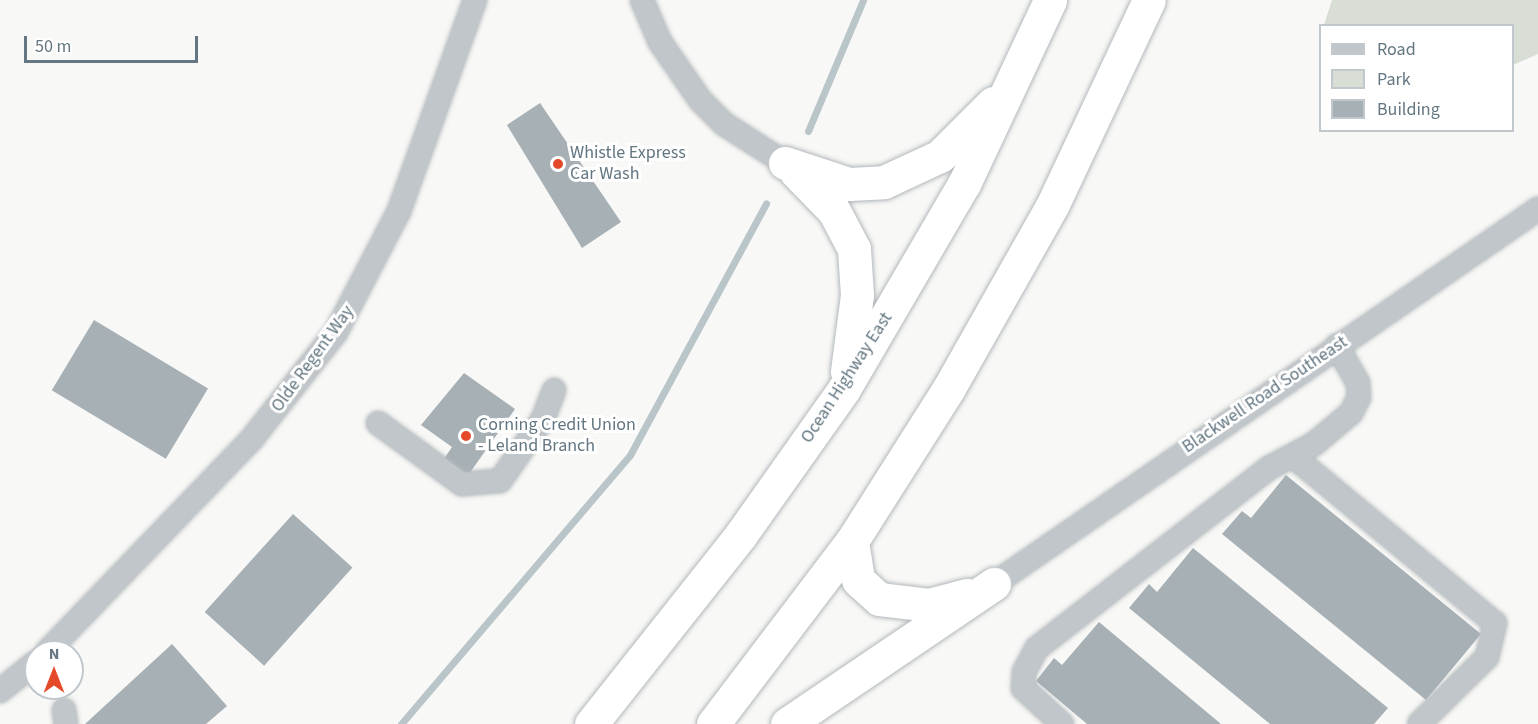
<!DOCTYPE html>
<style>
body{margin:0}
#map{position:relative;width:1538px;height:724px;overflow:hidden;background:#f8f8f6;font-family:"Source Sans 3",sans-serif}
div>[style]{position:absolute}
.green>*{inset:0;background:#d8ddd5}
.stream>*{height:7px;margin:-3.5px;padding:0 3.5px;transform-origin:3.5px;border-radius:3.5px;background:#b9c5c9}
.building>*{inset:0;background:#a6b0b5;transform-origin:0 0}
.roads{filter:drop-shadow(0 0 2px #b2b8bb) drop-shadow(0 0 2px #b2b8bb)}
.minor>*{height:22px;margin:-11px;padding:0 11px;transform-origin:11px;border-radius:11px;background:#c1c6ca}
.highway>*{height:33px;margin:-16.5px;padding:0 16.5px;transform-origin:16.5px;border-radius:16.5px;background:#fff}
.dots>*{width:16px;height:16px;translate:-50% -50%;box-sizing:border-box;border:3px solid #fff;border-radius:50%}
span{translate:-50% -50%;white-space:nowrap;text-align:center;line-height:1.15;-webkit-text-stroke:6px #fff;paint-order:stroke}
.poi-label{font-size:18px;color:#637681}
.left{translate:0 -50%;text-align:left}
.street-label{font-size:18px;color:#637681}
.legend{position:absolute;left:1319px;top:24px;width:195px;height:108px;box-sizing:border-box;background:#fff;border:2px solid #c1c8cd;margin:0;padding:8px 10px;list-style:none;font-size:18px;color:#637681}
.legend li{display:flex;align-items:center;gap:12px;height:30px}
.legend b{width:30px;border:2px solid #c1c8cd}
.north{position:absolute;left:24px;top:640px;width:60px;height:60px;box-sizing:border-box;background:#fff;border:2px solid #c1c8cd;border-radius:50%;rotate:0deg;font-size:16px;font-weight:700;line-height:24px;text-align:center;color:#637681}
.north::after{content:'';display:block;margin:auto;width:21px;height:27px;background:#e4492a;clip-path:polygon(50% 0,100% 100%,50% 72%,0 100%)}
.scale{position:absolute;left:24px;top:36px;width:174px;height:27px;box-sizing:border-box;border:3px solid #637681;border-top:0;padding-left:8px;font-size:18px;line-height:21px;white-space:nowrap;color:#637681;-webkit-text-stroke:4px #fff;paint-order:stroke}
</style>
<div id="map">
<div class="green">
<i style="clip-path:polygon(1332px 0,1538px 0,1538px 54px,1513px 65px,1512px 26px,1324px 25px)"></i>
</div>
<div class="stream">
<i style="left:808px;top:131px;width:142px;rotate:-67.2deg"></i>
<i style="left:401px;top:724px;width:353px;rotate:-49.6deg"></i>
<i style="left:630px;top:455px;width:286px;rotate:-61.6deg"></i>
</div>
<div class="building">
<i style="clip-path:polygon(540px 103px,621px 222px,582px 248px,507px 125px)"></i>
<i style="left:94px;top:320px;width:133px;height:82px;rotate:31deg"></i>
<i style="clip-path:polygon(464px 373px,515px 409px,457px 491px,433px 475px,452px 447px,421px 425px)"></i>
<i style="clip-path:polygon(1286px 475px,1481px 634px,1426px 700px,1222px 534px,1242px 511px,1251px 518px)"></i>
<i style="left:293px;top:514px;width:80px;height:132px;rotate:42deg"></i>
<i style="clip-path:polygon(1193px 548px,1388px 708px,1374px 724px,1270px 724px,1129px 608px,1149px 584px,1157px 592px)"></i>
<i style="clip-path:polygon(1099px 622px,1221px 724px,1087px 724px,1036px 681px,1054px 658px,1062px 665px)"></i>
<i style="clip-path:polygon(172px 644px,227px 706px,206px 724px,85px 724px)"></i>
</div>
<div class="roads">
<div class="minor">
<i style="left:642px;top:0;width:46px;rotate:66.8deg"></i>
<i style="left:660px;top:42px;width:70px;rotate:55.4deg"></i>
<i style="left:700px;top:100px;width:34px;rotate:45deg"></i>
<i style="left:724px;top:124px;width:72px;rotate:32.6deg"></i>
<i style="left:378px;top:423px;width:104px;rotate:36deg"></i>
<i style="left:462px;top:484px;width:38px;rotate:-5deg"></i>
<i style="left:500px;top:481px;width:75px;rotate:-55.3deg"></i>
<i style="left:543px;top:419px;width:31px;rotate:-69deg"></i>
<i style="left:1294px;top:457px;width:261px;rotate:39.6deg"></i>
<i style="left:1495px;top:623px;width:35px;rotate:103deg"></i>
<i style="left:1487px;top:657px;width:95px;rotate:135.4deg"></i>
<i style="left:994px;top:584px;width:661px;rotate:-34.58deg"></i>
<i style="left:47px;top:652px;width:294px;rotate:-46.1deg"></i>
<i style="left:251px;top:440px;width:137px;rotate:-51.8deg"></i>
<i style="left:336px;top:332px;width:136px;rotate:-62.5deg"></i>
<i style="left:399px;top:211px;width:224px;rotate:-70.2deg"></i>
<i style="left:0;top:691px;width:46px;rotate:-38.9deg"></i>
<i style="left:64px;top:710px;width:14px;rotate:82deg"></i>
<i style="left:1062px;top:724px;width:53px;rotate:-137.3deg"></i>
<i style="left:1023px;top:688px;width:16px;rotate:-86deg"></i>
<i style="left:1024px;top:672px;width:27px;rotate:-62deg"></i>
<i style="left:1037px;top:648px;width:294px;rotate:-37.8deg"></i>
<i style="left:1269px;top:468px;width:51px;rotate:-28.1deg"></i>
<i style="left:1314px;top:444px;width:48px;rotate:-40deg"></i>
<i style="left:1351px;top:413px;width:18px;rotate:-63deg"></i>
<i style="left:1359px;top:397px;width:14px;rotate:-94deg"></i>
<i style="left:1358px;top:383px;width:43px;rotate:-119.6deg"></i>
</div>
<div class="highway">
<i style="left:785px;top:163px;width:67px;rotate:18.2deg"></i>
<i style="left:849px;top:184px;width:35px;rotate:-3deg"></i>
<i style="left:884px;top:182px;width:62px;rotate:-24.9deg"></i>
<i style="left:940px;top:156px;width:75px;rotate:-45deg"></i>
<i style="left:796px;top:172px;width:54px;rotate:45.7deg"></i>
<i style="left:834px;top:211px;width:43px;rotate:62.2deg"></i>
<i style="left:854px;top:249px;width:46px;rotate:86.3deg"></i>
<i style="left:857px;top:295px;width:77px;rotate:97.5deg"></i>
<i style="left:852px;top:541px;width:39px;rotate:81deg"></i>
<i style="left:858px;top:580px;width:28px;rotate:42deg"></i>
<i style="left:879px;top:599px;width:50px;rotate:6.8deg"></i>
<i style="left:929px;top:605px;width:39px;rotate:-15deg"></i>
<i style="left:591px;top:724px;width:240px;rotate:-51.6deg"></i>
<i style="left:740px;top:536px;width:180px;rotate:-54.7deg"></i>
<i style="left:844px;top:389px;width:238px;rotate:-59.7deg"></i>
<i style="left:964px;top:184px;width:203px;rotate:-64.9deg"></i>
<i style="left:713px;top:724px;width:230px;rotate:-52.8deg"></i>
<i style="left:852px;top:541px;width:181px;rotate:-57.6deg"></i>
<i style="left:949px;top:388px;width:211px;rotate:-60.5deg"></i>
<i style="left:1053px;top:204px;width:225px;rotate:-64.8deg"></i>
<i style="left:787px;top:724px;width:250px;rotate:-34.1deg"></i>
</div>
</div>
<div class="dots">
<i style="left:558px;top:164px;background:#e4492a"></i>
<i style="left:466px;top:436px;background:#e4492a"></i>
</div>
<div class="poi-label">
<span class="left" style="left:570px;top:164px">Whistle Express<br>Car Wash</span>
<span class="left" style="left:478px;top:436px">Corning Credit Union<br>- Leland Branch</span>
</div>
<div class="street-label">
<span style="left:313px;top:359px;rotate:-54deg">Olde Regent Way</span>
<span style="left:847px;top:378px;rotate:-57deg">Ocean Highway East</span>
<span style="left:1265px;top:395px;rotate:-34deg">Blackwell Road Southeast</span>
</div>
<ul class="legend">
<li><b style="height:8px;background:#c1c6ca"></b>Road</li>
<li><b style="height:16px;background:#d8ddd5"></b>Park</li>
<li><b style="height:16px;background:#a6b0b5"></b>Building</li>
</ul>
<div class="north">N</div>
<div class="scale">50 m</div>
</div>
